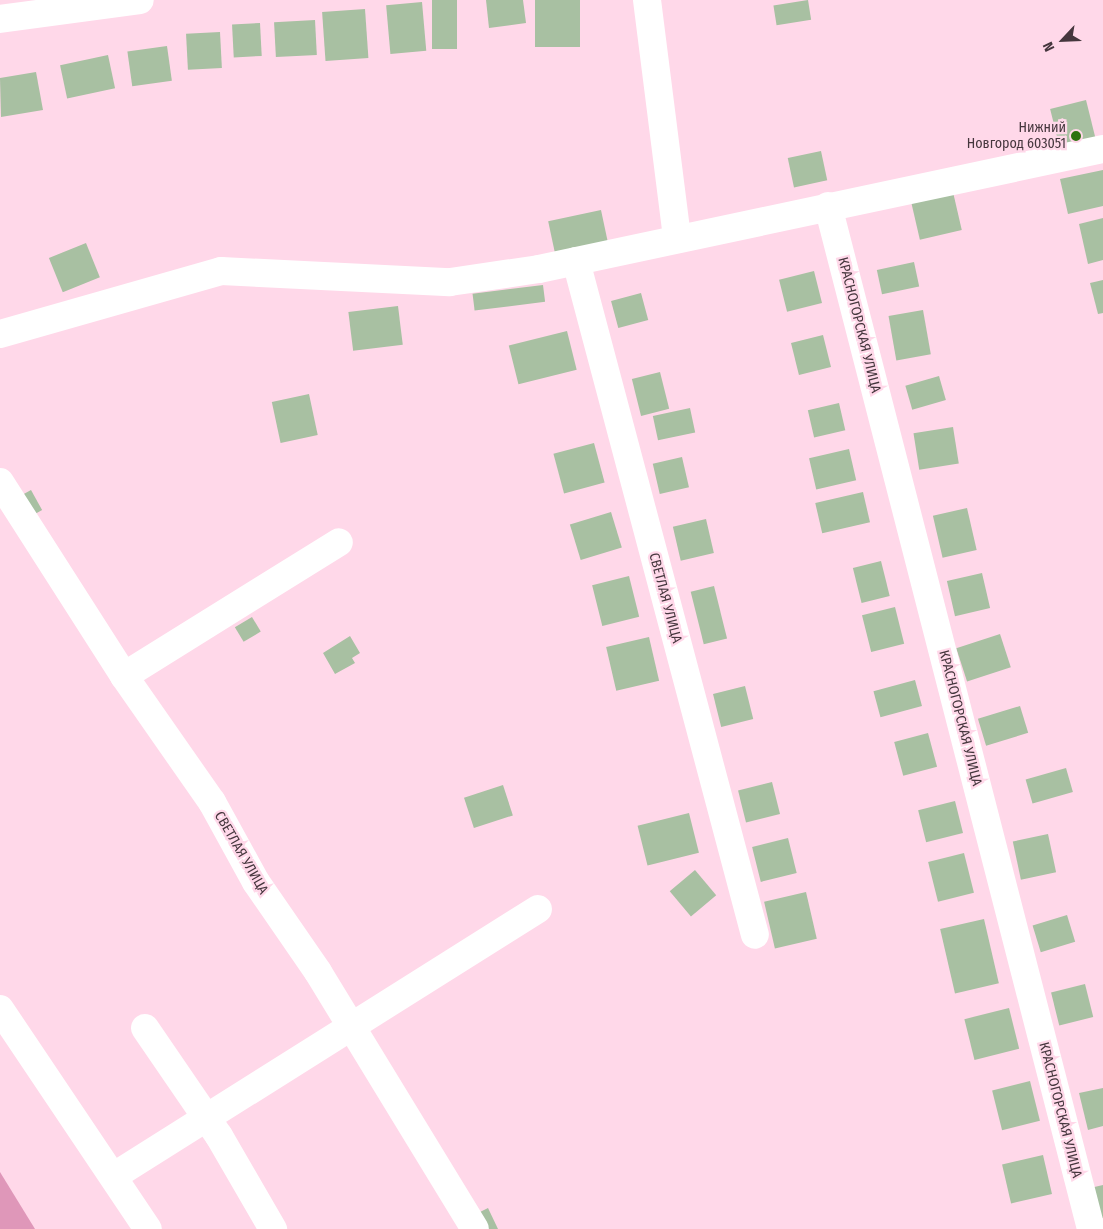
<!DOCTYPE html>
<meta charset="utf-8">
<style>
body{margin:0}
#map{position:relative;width:1103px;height:1229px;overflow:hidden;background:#ffd8e9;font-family:"Fira Sans Condensed",sans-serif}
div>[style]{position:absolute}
.forest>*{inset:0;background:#df97b9}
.building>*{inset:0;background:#a8c0a2;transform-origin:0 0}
.minor>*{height:28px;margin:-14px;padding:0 14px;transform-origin:14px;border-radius:14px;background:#fff}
.dots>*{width:14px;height:14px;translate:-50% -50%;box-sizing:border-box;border:2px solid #ffd8e9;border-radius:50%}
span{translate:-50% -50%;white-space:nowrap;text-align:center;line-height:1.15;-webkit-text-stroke:4.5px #ffd8e9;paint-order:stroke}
.poi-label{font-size:14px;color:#45363d}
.right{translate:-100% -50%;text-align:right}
.street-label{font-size:14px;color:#45363d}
.north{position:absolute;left:1038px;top:15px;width:50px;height:50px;-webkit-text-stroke:4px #ffd8e9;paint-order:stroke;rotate:245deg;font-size:14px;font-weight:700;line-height:20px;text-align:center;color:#45363d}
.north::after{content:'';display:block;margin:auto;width:18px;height:22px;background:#45363d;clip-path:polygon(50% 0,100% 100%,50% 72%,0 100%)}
</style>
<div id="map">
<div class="forest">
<i style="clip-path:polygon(0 1172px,35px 1229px,0 1229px)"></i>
</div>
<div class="building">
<i style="left:432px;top:0;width:25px;height:49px"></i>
<i style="clip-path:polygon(486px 0,523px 0,526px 23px,489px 28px)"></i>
<i style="left:535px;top:0;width:45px;height:47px"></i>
<i style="left:808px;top:0;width:20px;height:35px;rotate:81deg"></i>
<i style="left:422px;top:2px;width:49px;height:36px;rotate:85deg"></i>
<i style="left:365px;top:9px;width:49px;height:43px;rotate:86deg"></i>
<i style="left:315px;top:20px;width:35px;height:41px;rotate:87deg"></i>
<i style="left:260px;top:23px;width:33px;height:28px;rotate:87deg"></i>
<i style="left:220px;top:32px;width:36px;height:34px;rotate:87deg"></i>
<i style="left:167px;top:46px;width:35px;height:40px;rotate:82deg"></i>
<i style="left:108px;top:55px;width:34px;height:49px;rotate:78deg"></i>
<i style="clip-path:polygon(36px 72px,43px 110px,1px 117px,0 78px)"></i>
<i style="left:1086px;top:100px;width:46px;height:37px;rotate:76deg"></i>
<i style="left:821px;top:151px;width:30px;height:34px;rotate:78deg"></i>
<i style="clip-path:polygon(1103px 170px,1103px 206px,1068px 214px,1060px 179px)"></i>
<i style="left:953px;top:192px;width:39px;height:43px;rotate:77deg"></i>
<i style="left:601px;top:210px;width:33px;height:54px;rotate:78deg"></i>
<i style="clip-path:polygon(1103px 218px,1103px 260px,1088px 264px,1079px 224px)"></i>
<i style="left:86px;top:243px;width:37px;height:40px;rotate:68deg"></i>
<i style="left:914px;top:262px;width:25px;height:38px;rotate:78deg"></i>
<i style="left:814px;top:271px;width:33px;height:36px;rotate:76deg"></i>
<i style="clip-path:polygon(1103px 280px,1103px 313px,1098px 314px,1090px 283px)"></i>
<i style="left:543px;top:285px;width:17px;height:71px;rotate:83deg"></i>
<i style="left:641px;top:293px;width:28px;height:31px;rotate:75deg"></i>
<i style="left:398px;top:306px;width:39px;height:50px;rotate:83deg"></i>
<i style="left:923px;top:310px;width:45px;height:35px;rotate:80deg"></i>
<i style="left:567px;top:331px;width:40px;height:60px;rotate:76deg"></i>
<i style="left:823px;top:335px;width:33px;height:33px;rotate:76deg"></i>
<i style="left:660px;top:372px;width:38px;height:29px;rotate:76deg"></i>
<i style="left:939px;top:376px;width:25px;height:35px;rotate:74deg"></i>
<i style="left:309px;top:394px;width:42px;height:38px;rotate:78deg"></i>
<i style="left:839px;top:403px;width:28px;height:32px;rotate:77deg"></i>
<i style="left:690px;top:408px;width:25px;height:38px;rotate:78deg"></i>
<i style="left:953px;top:427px;width:37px;height:40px;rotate:81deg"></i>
<i style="left:594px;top:443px;width:41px;height:42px;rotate:75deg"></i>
<i style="left:849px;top:449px;width:32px;height:41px;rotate:77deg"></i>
<i style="left:682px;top:457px;width:31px;height:30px;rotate:77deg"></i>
<i style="left:31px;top:490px;width:23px;height:17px;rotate:61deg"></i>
<i style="left:863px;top:492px;width:31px;height:49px;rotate:77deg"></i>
<i style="left:967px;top:508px;width:43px;height:35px;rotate:77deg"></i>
<i style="left:611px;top:512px;width:37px;height:43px;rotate:73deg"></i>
<i style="left:706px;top:519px;width:35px;height:34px;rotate:77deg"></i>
<i style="left:881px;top:561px;width:36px;height:29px;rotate:76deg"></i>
<i style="left:982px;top:573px;width:36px;height:36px;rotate:77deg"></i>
<i style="left:629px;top:576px;width:42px;height:38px;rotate:76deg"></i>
<i style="left:714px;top:586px;width:54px;height:24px;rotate:76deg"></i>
<i style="left:895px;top:607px;width:38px;height:34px;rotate:76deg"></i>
<i style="left:252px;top:617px;width:17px;height:20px;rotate:59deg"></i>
<i style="left:1000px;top:634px;width:35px;height:46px;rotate:72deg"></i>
<i style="clip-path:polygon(350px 636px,360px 653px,352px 658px,355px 663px,335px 674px,323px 653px)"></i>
<i style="left:649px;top:637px;width:45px;height:44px;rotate:77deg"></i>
<i style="left:915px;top:680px;width:27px;height:43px;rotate:75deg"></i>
<i style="left:745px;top:686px;width:34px;height:33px;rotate:76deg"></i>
<i style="left:1020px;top:706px;width:28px;height:44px;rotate:73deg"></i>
<i style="left:928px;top:733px;width:35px;height:35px;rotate:75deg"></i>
<i style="left:1066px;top:768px;width:25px;height:42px;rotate:74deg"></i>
<i style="left:772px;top:782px;width:33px;height:35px;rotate:76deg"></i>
<i style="left:503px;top:785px;width:32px;height:41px;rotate:72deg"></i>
<i style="left:955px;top:801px;width:33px;height:38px;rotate:76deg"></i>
<i style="left:689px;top:813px;width:41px;height:53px;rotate:76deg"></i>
<i style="left:1048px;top:834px;width:39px;height:36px;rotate:78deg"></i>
<i style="left:788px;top:838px;width:36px;height:37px;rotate:76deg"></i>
<i style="left:964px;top:853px;width:41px;height:37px;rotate:76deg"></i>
<i style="left:695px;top:870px;width:33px;height:33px;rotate:50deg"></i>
<i style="left:806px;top:892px;width:48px;height:43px;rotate:77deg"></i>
<i style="left:1067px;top:915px;width:28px;height:36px;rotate:73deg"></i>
<i style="left:984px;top:919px;width:66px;height:45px;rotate:77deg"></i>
<i style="left:1085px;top:984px;width:34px;height:35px;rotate:76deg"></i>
<i style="left:1009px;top:1008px;width:42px;height:46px;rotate:76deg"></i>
<i style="left:1030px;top:1081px;width:41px;height:39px;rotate:76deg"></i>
<i style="clip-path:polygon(1103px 1088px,1103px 1126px,1088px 1130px,1079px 1093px)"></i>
<i style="left:1043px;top:1155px;width:40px;height:42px;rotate:77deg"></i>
<i style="clip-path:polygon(1103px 1185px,1103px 1218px,1098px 1219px,1090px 1188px)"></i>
<i style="clip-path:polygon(488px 1208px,498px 1229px,481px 1229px,474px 1215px)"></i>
</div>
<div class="minor">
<i style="left:647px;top:0;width:241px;rotate:82.8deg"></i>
<i style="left:0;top:19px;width:141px;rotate:-7.7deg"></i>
<i style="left:828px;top:206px;width:1056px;rotate:75.58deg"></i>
<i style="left:576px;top:261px;width:697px;rotate:75.13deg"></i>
<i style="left:0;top:334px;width:230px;rotate:-15.9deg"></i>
<i style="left:221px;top:271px;width:229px;rotate:2.8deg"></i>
<i style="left:450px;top:282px;width:90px;rotate:-8.3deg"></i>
<i style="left:539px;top:269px;width:577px;rotate:-12.01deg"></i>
<i style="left:0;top:482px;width:230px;rotate:57.4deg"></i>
<i style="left:124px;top:676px;width:154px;rotate:55.1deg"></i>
<i style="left:212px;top:802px;width:91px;rotate:61.2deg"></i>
<i style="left:256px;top:882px;width:109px;rotate:55.4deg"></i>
<i style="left:318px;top:972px;width:301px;rotate:58.6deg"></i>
<i style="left:124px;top:676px;width:253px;rotate:-31.9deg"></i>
<i style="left:0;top:1009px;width:265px;rotate:56.1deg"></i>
<i style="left:145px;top:1028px;width:131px;rotate:55.6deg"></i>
<i style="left:219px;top:1136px;width:108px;rotate:59.9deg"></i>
<i style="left:114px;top:1176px;width:501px;rotate:-32.2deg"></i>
</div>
<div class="dots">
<i style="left:1076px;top:136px;background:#2d7210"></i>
</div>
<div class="poi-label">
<span class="right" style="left:1066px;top:136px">Нижний<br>Новгород 603051</span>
</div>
<div class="street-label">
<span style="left:859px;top:325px;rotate:76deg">КРАСНОГОРСКАЯ УЛИЦА</span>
<span style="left:665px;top:598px;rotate:75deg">СВЕТЛАЯ УЛИЦА</span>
<span style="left:960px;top:718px;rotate:76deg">КРАСНОГОРСКАЯ УЛИЦА</span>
<span style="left:241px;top:853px;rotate:60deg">СВЕТЛАЯ УЛИЦА</span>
<span style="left:1060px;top:1110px;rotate:76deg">КРАСНОГОРСКАЯ УЛИЦА</span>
</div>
<div class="north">N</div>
</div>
